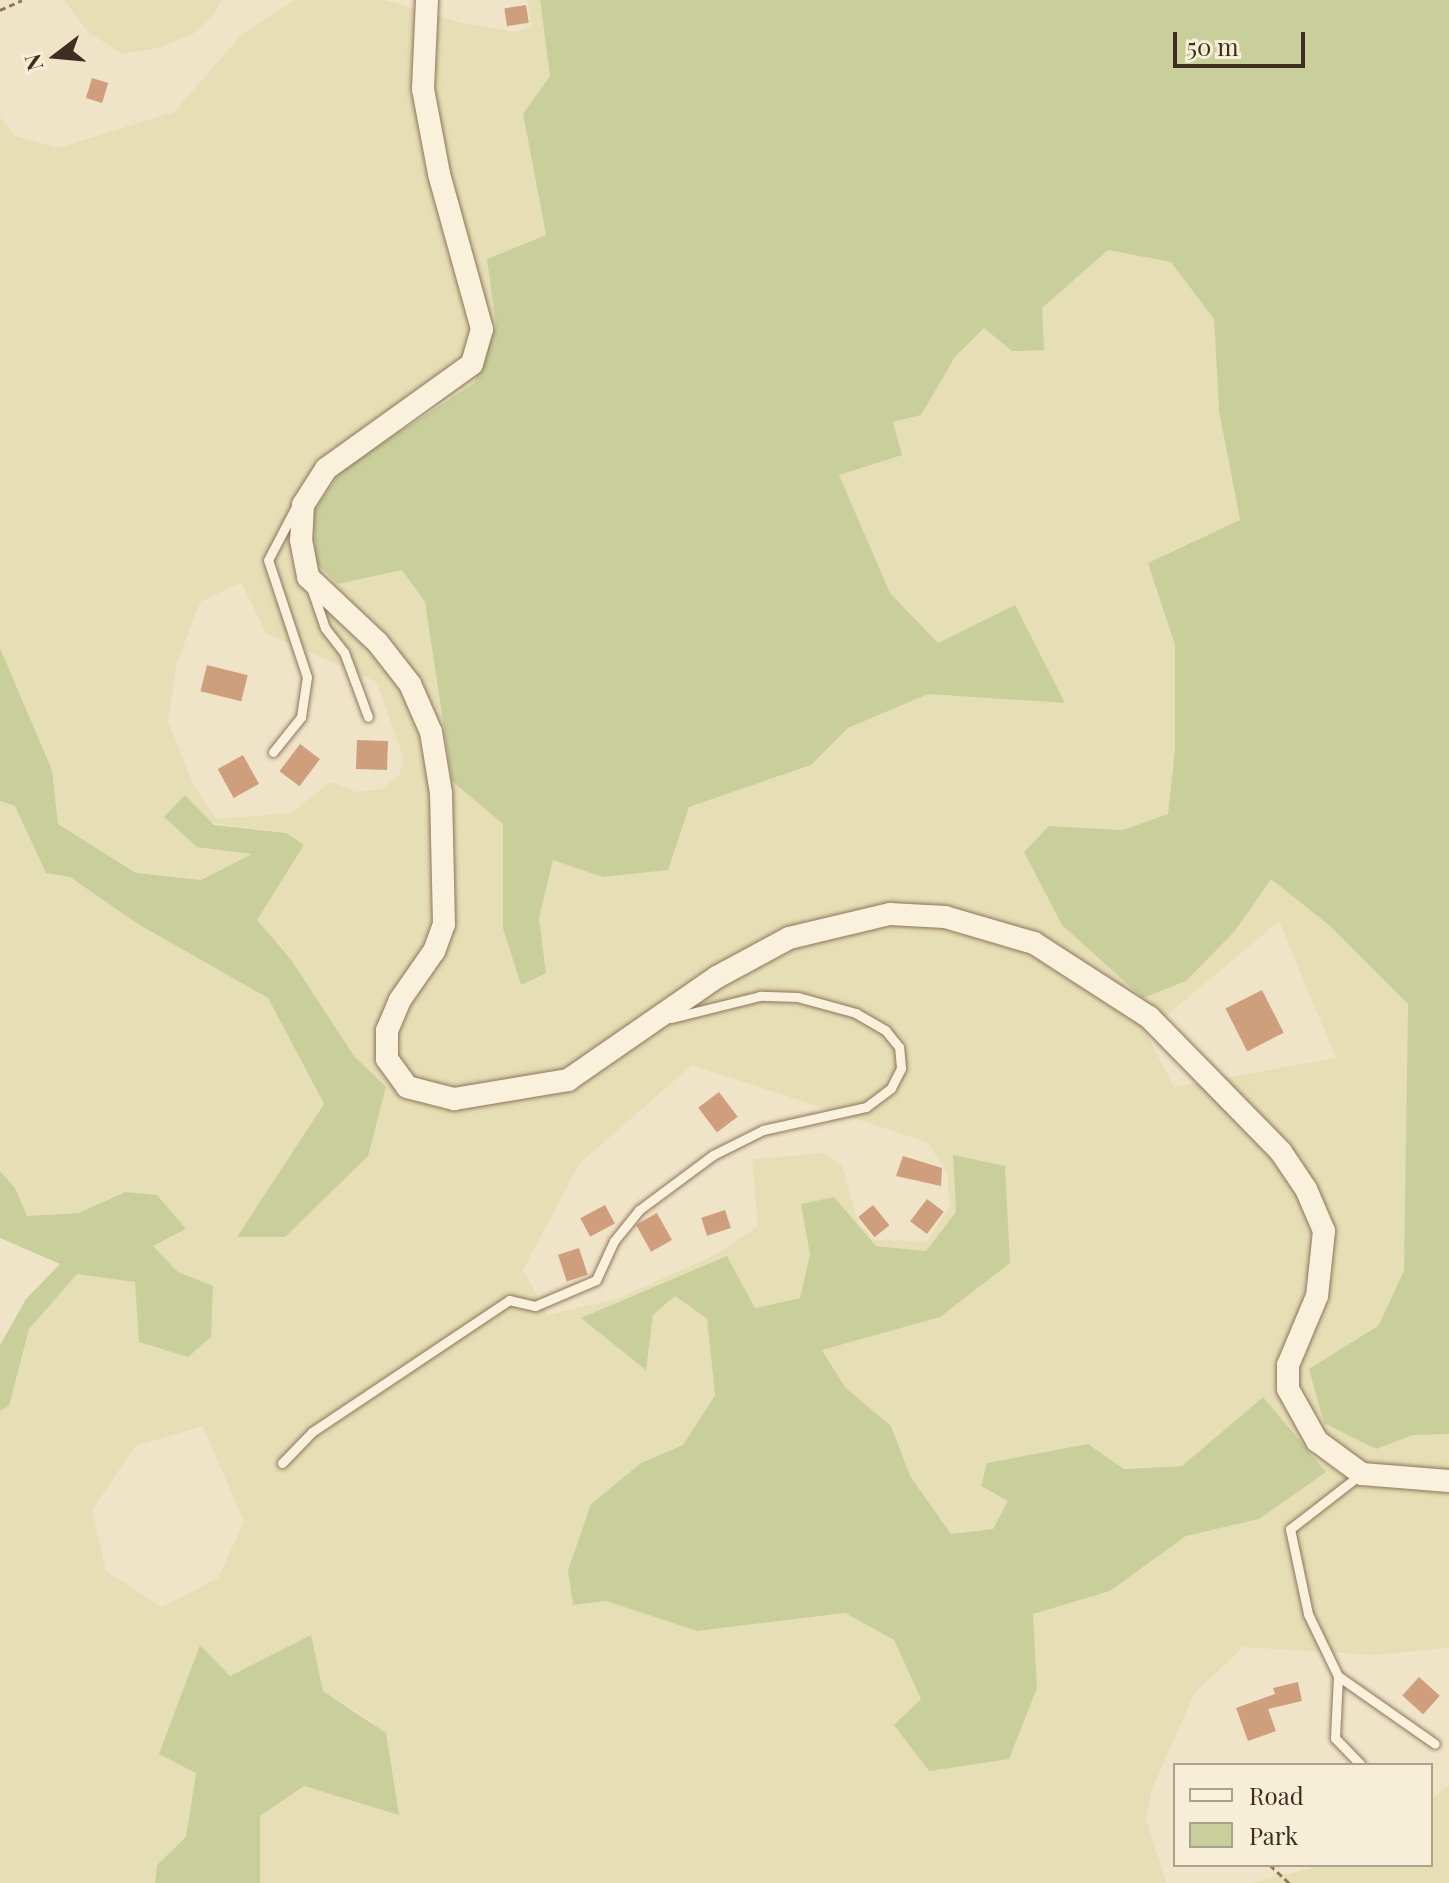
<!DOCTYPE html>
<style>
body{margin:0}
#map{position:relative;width:1449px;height:1883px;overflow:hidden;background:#f0e4c8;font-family:"Playfair Display",serif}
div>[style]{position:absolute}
.farmland>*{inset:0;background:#e6deb5}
.green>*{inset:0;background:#c9cf9b}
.building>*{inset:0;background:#cf9f7d;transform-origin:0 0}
.path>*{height:3px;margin-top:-1.5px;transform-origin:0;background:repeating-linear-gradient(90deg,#8d765c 0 6px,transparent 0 10px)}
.roads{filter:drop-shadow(0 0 2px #8d765c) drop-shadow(0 0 2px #8d765c)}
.service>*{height:9px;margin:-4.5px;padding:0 4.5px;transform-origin:4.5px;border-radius:4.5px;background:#faf1dc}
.tertiary>*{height:22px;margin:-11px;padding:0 11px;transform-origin:11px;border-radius:11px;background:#faf1dc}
span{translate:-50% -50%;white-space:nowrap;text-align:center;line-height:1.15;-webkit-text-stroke:6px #f7eed8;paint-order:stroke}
.legend{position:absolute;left:1173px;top:1763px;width:260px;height:104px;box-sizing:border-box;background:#f7eed8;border:2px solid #ada18e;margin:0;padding:10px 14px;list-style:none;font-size:24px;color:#3d2e20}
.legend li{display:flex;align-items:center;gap:16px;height:40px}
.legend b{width:40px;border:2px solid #ada18e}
.north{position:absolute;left:16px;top:16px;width:80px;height:80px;-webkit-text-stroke:6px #f7eed8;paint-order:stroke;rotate:254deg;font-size:22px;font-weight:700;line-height:32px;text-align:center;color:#3d2e20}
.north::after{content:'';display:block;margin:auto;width:28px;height:36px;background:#3d2e20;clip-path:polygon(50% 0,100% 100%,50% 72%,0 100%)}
.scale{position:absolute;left:1173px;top:32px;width:132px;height:36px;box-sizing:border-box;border:4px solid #3d2e20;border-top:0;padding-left:10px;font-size:24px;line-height:28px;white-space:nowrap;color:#3d2e20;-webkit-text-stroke:6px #f7eed8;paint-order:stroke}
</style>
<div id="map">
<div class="farmland">
<i style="clip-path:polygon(64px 0,221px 0,215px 13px,193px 34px,159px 48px,123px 54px,89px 33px)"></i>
<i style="clip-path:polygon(evenodd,295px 0,385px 0,462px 23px,517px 32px,531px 26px,527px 0,540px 0,550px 76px,523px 115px,546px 235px,488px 259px,496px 326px,474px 383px,401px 426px,403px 570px,425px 602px,452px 780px,503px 824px,503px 928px,546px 973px,539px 918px,553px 859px,603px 877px,689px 807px,811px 765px,848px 728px,928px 694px,1064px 703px,1015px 606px,938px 643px,890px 593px,839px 475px,893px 422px,921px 415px,955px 357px,984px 328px,1012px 351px,1041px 308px,1108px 250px,1171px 261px,1214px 319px,1219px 411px,1240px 521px,1149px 563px,1175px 645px,1175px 749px,1168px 814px,1123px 830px,1049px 826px,1143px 998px,1186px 981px,1235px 931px,1271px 878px,1330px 926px,1409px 1004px,1404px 1271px,1378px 1326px,1376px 1448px,1413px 1435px,1449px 1434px,1449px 1648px,1373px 1655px,1243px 1647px,1194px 1694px,1152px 1789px,1146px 1819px,1166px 1883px,260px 1883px,260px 1816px,304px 1786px,398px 1814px,371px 1721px,323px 1691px,310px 1636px,230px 1676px,200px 1645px,196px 1773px,186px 1838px,157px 1865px,155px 1883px,0 1883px,0 1411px,9px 1406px,29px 1329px,76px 1273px,135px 1282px,140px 1341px,178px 1272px,152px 1245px,125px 1192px,79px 1213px,26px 1216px,15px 1188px,0 1171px,0 801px,15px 805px,46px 873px,70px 877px,138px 924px,268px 998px,324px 1105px,238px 1237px,386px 1088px,354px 1056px,292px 961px,256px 920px,304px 845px,287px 833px,164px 817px,253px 854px,201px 880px,136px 873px,58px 824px,52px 770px,0 648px,0 117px,16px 136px,58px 148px,174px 112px,242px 34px,295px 0,241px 582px,266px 633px,377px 682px,403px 757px,400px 774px,382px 789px,357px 792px,330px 782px,291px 813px,216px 819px,194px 786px,168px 721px,177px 663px,200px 602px,241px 582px,295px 0,1279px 921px,1336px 1058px,1174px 1087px,1146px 1033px,1279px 921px,295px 0,692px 1065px,927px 1142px,947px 1172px,950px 1206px,927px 1241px,874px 1240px,858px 1222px,842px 1166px,824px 1153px,752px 1159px,758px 1226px,715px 1255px,619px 1298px,548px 1315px,523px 1270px,579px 1164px,692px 1065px,295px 0,953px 1155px,1010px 1263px,822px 1349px,845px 1387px,891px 1426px,910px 1476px,951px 1534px,993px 1529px,1009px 1501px,981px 1486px,1088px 1444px,1124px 1469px,1182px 1466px,1263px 1397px,1259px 1519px,1186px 1536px,1110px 1591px,1032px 1614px,1037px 1688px,921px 1699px,894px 1640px,845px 1613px,697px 1631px,606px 1601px,573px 1605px,568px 1570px,591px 1504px,641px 1463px,683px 1445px,715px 1395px,707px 1319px,675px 1296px,653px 1315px,646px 1369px,582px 1318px,727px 1257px,755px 1308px,800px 1298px,810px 1255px,802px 1203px,834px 1198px,876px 1246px,926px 1251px,956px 1212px,953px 1155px,295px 0,203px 1426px,244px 1522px,218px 1578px,162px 1607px,106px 1571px,92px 1510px,135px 1446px,203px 1426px)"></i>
<i style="clip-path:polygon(1449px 1785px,1449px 1883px,1253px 1883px,1324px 1865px,1431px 1865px,1431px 1800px)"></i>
</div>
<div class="green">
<i style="clip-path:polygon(540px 0,1449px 0,1449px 1434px,1413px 1435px,1376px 1449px,1324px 1423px,1309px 1369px,1378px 1326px,1404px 1271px,1408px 1004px,1330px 926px,1271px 879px,1235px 931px,1186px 981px,1143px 998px,1062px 925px,1024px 852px,1049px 826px,1123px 830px,1168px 814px,1175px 749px,1175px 645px,1148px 563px,1240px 520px,1219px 411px,1214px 319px,1171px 262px,1108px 250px,1042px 308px,1044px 350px,1012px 351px,984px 328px,955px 357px,921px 415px,893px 422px,902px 455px,839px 475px,890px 593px,938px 643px,1015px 605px,1065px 703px,928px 694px,848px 728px,811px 765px,689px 807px,668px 870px,603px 877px,553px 860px,539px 918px,546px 973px,521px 985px,503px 928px,503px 824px,452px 781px,425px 602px,402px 570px,338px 584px,316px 563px,313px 513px,342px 470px,474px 383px,496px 326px,487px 259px,546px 235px,523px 114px,550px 76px)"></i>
<i style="clip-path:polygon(0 648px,52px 770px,58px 824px,136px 873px,201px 880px,252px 854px,197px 847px,164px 817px,185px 795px,214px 825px,287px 833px,304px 845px,257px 920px,292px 961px,354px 1056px,386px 1087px,368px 1156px,285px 1237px,237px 1237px,324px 1104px,268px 998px,138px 924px,70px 877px,46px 873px,15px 806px,0 801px)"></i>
<i style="clip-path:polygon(953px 1155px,1005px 1166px,1010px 1263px,940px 1317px,822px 1350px,845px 1387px,891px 1426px,910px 1476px,951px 1534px,993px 1529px,1008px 1501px,981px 1486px,987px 1463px,1088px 1444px,1124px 1469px,1182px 1466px,1263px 1397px,1326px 1472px,1259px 1519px,1186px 1536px,1110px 1591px,1033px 1614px,1037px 1688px,1009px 1759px,929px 1771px,894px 1725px,921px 1699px,894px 1640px,845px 1613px,697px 1631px,606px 1601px,573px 1605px,568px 1570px,591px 1504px,641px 1463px,683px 1445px,715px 1395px,707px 1319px,675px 1296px,653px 1315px,646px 1370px,581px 1318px,727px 1256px,755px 1308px,800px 1298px,810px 1255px,801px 1204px,834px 1197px,876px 1246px,926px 1251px,956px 1212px)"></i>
<i style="clip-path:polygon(0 1171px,15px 1188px,27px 1216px,79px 1213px,125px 1192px,157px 1195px,186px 1229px,153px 1246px,178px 1272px,213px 1286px,211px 1337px,188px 1357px,139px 1342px,135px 1282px,77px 1274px,29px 1329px,9px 1406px,0 1411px,0 1345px,26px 1299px,60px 1264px,0 1238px)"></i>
<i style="clip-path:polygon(311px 1635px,323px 1691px,386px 1733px,399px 1815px,304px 1786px,260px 1816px,260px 1883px,155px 1883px,157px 1865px,186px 1837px,196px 1773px,159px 1754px,200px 1645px,230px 1676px)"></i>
</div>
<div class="building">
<i style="left:526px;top:5px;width:18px;height:22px;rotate:81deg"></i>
<i style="left:92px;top:78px;width:17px;height:21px;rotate:17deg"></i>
<i style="left:207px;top:665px;width:42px;height:27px;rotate:14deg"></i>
<i style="left:357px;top:740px;width:31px;height:29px;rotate:2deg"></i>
<i style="left:300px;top:744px;width:25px;height:34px;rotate:37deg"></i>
<i style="left:243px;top:755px;width:33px;height:29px;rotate:61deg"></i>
<i style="left:1262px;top:990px;width:48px;height:41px;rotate:63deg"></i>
<i style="left:719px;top:1092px;width:31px;height:26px;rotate:53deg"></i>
<i style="clip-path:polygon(903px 1156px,942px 1168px,941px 1186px,896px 1176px)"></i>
<i style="left:927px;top:1199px;width:21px;height:28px;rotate:37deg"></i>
<i style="left:605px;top:1205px;width:21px;height:28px;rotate:62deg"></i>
<i style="left:873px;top:1205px;width:26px;height:19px;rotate:51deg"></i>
<i style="left:725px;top:1210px;width:19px;height:25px;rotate:72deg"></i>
<i style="left:657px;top:1213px;width:31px;height:24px;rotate:61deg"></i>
<i style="left:579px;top:1248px;width:28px;height:22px;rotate:72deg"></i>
<i style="left:1419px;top:1677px;width:28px;height:25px;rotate:42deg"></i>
<i style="clip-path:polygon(1298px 1682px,1302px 1701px,1268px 1709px,1276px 1731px,1248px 1741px,1236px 1708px,1275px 1694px,1273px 1688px)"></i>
</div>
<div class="path">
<i style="left:0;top:10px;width:24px;rotate:-24deg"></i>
<i style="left:1270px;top:1865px;width:26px;rotate:43deg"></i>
</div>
<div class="roads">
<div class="service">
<i style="left:312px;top:590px;width:40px;rotate:71.1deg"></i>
<i style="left:325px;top:628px;width:31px;rotate:52deg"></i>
<i style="left:344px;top:652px;width:69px;rotate:69.7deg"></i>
<i style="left:273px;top:752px;width:45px;rotate:-51.3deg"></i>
<i style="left:301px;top:717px;width:40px;rotate:-81.5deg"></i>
<i style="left:307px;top:677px;width:123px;rotate:-108.4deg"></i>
<i style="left:268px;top:560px;width:69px;rotate:-62.3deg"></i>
<i style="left:282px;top:1463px;width:43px;rotate:-45.9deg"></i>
<i style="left:312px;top:1432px;width:237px;rotate:-33.8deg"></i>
<i style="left:509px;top:1300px;width:27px;rotate:13deg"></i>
<i style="left:535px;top:1306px;width:66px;rotate:-23.1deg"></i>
<i style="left:596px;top:1280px;width:43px;rotate:-65.2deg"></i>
<i style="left:614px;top:1241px;width:40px;rotate:-51deg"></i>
<i style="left:639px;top:1210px;width:92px;rotate:-36.6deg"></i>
<i style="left:713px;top:1155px;width:56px;rotate:-26.6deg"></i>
<i style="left:763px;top:1130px;width:106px;rotate:-12.6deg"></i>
<i style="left:866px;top:1107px;width:31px;rotate:-37deg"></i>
<i style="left:891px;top:1088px;width:22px;rotate:-63deg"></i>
<i style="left:901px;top:1068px;width:21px;rotate:-95deg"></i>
<i style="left:899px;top:1047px;width:22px;rotate:-129deg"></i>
<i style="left:885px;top:1030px;width:34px;rotate:-150deg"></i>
<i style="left:856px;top:1013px;width:60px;rotate:-164.6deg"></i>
<i style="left:798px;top:997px;width:38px;rotate:-178deg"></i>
<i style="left:760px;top:996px;width:92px;rotate:166.1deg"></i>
<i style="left:1361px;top:1474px;width:90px;rotate:142.2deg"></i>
<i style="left:1290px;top:1529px;width:87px;rotate:78deg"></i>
<i style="left:1308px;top:1614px;width:69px;rotate:64.2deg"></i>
<i style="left:1338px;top:1676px;width:118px;rotate:35deg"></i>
<i style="left:1338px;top:1676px;width:62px;rotate:92.8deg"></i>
<i style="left:1335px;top:1738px;width:37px;rotate:46deg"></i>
</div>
<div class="tertiary">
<i style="left:427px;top:0;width:89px;rotate:92.6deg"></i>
<i style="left:423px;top:89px;width:86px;rotate:79.3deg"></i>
<i style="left:439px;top:174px;width:161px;rotate:74.5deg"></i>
<i style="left:482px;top:329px;width:36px;rotate:106deg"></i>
<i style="left:472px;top:364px;width:180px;rotate:144.3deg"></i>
<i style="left:326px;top:469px;width:43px;rotate:122.6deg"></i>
<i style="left:303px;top:505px;width:35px;rotate:93deg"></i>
<i style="left:301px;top:540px;width:38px;rotate:79deg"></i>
<i style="left:308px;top:577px;width:96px;rotate:43.3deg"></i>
<i style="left:378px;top:643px;width:52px;rotate:52deg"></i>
<i style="left:410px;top:684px;width:52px;rotate:66.4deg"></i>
<i style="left:431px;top:732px;width:62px;rotate:80.7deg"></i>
<i style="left:441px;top:793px;width:131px;rotate:88.7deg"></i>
<i style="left:444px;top:924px;width:29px;rotate:110deg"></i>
<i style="left:434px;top:951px;width:60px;rotate:124.8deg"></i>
<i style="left:400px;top:1000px;width:33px;rotate:113deg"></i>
<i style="left:387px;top:1030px;width:29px;rotate:90deg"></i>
<i style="left:387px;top:1059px;width:34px;rotate:54deg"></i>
<i style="left:407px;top:1087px;width:49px;rotate:14.3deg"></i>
<i style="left:454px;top:1099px;width:116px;rotate:-9.5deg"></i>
<i style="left:568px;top:1080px;width:181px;rotate:-34.7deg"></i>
<i style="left:717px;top:977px;width:82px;rotate:-28.4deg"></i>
<i style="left:789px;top:938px;width:104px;rotate:-13.4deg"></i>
<i style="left:890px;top:914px;width:55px;rotate:3.1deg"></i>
<i style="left:945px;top:917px;width:93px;rotate:16.3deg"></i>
<i style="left:1034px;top:943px;width:137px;rotate:32.8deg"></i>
<i style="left:1149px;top:1017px;width:189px;rotate:45.6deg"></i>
<i style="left:1281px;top:1152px;width:45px;rotate:56deg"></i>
<i style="left:1306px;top:1189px;width:46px;rotate:66.8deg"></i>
<i style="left:1324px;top:1231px;width:65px;rotate:96.1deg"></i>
<i style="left:1317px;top:1296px;width:75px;rotate:112.8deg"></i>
<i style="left:1288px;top:1365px;width:24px;rotate:90deg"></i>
<i style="left:1288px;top:1389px;width:60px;rotate:60.9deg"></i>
<i style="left:1317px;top:1441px;width:56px;rotate:36.3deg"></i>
<i style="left:1362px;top:1474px;width:87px;rotate:4.6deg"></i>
</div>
</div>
<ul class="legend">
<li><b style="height:10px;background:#faf1dc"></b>Road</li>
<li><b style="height:22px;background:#c9cf9b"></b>Park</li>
</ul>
<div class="north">N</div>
<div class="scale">50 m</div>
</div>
